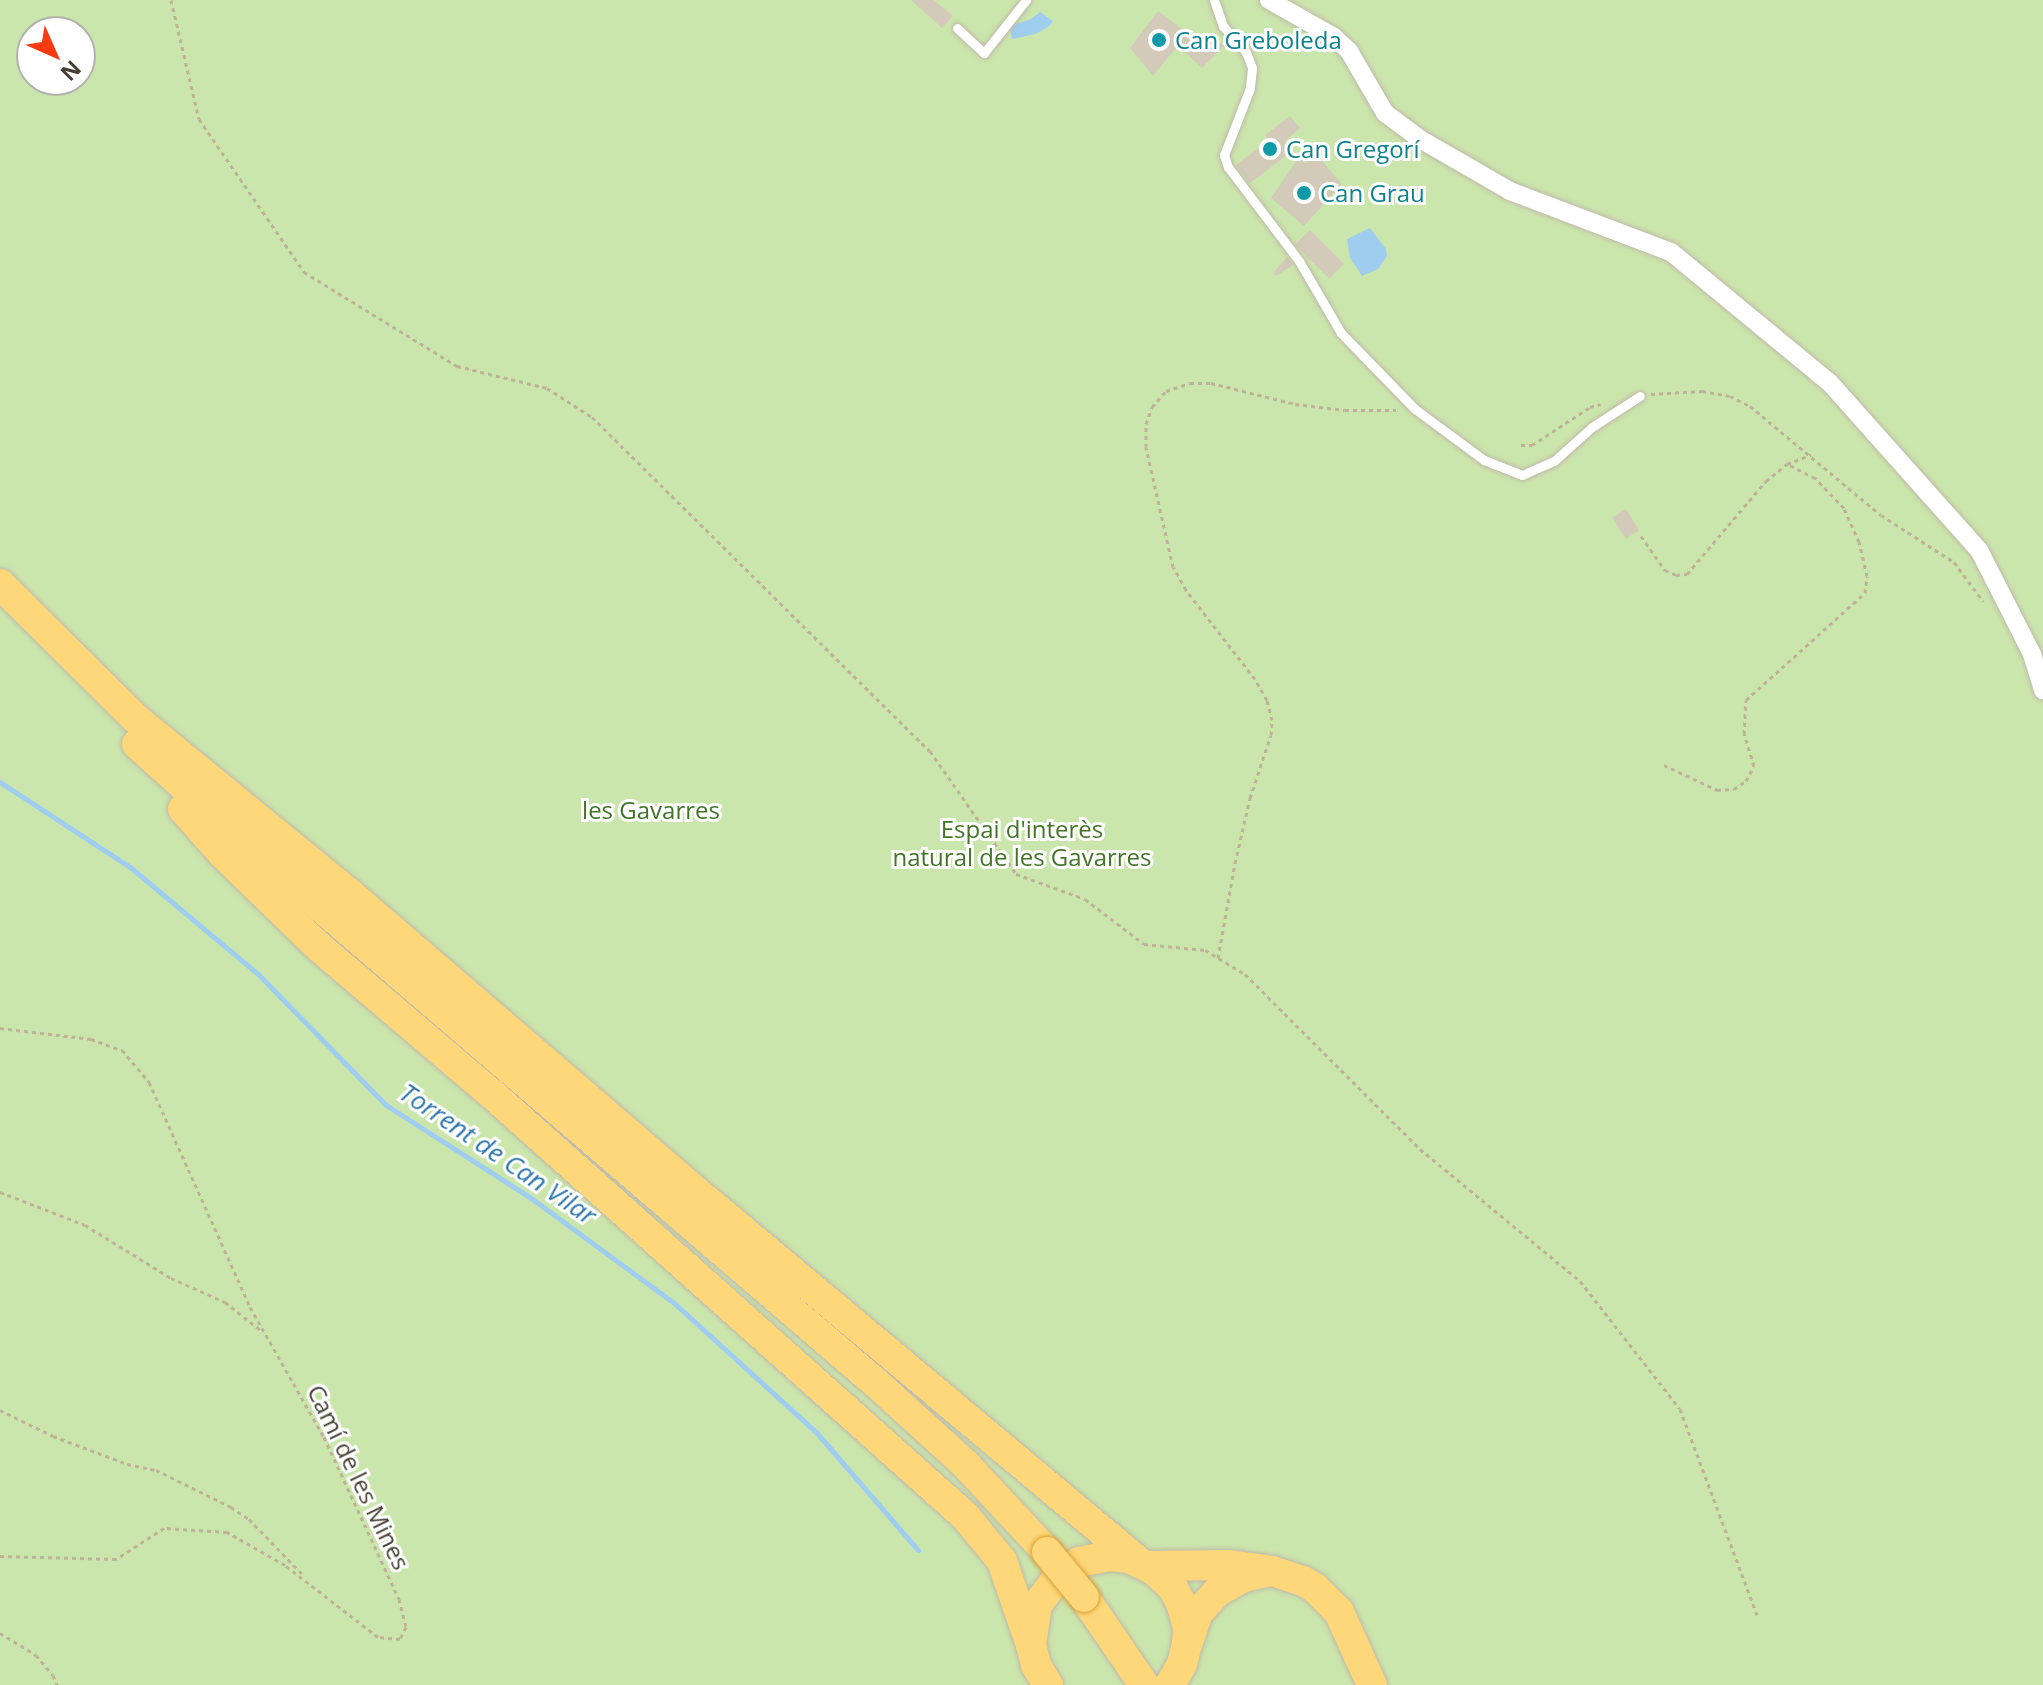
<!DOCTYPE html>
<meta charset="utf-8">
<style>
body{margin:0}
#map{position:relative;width:2043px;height:1685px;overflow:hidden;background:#f2eee4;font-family:"Open Sans",sans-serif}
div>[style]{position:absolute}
.green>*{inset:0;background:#cbe6ac}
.water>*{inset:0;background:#9fcdef}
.stream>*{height:5px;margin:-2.5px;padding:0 2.5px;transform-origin:2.5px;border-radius:2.5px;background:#9fcdef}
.building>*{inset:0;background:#d3cab9;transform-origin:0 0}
.path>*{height:3px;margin-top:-1.5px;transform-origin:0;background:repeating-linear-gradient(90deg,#bfb298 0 4px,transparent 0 8px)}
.roads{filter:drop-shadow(0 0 2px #c0b9a9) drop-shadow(0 0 2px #c0b9a9)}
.service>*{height:9px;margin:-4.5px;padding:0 4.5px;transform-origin:4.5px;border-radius:4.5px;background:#fff}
.minor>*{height:18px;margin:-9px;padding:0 9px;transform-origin:9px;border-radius:9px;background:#fff}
.trunk>*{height:30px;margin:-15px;padding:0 15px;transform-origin:15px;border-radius:15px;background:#fdd77a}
.bridges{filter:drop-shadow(0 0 2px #dca134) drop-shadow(0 0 2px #dca134)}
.trunk-bridge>*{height:30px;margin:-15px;padding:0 15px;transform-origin:15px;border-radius:15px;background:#fdd77a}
.dots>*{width:22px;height:22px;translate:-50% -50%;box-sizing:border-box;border:4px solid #fff;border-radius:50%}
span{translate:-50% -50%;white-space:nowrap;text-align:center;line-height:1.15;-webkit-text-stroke:6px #fff;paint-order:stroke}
.culture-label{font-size:24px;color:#0d838f}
.left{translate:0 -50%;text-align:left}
.park-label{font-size:24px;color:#437528}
.street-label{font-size:24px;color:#443e34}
.water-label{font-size:26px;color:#2e76ae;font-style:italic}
.north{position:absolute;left:16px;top:16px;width:80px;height:80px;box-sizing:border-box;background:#fff;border:2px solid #b4b2ae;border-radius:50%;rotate:135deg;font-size:22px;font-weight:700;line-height:32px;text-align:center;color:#443e34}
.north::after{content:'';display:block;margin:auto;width:28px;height:36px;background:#f93b14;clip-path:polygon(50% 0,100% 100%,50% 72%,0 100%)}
</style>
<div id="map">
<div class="green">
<i style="clip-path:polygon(evenodd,0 0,2043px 0,2043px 1685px,0 1685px,0 0,32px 32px,80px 32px,80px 80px,32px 80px,32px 32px)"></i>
</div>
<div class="water">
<i style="clip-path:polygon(1040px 12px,1053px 21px,1048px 27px,1035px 34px,1012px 39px,1010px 26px,1031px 19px)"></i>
<i style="clip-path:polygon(1370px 228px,1386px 249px,1387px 256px,1378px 269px,1362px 276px,1350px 258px,1347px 239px)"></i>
</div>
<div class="stream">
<i style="left:0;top:782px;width:155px;rotate:33.2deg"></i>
<i style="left:130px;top:867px;width:167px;rotate:39.9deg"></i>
<i style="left:258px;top:974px;width:183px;rotate:45.7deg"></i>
<i style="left:386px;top:1105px;width:172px;rotate:32.7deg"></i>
<i style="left:531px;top:1198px;width:177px;rotate:36.3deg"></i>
<i style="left:674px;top:1303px;width:192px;rotate:42.3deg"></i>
<i style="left:816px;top:1432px;width:156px;rotate:49.2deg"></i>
</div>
<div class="building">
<i style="clip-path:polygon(911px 0,934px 0,953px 16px,942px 28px)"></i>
<i style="clip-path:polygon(1158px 11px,1199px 42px,1209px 32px,1224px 46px,1202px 68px,1178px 45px,1153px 76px,1130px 48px)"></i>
<i style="clip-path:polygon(1290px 116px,1300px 128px,1285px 141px,1293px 151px,1250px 183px,1236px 165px,1269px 140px,1265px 135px)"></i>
<i style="clip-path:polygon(1315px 153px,1342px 184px,1304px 226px,1271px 198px,1299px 157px,1305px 163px)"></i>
<i style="left:1310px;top:230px;width:48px;height:21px;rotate:45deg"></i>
<i style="clip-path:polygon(1287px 257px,1293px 265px,1276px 276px,1273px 273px)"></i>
<i style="left:1626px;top:509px;width:25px;height:16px;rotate:58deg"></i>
</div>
<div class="path">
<i style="left:171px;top:0;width:122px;rotate:76.8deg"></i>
<i style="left:199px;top:119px;width:186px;rotate:55.5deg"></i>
<i style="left:304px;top:272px;width:180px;rotate:31.6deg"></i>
<i style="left:457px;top:366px;width:93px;rotate:13.7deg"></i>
<i style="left:547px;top:388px;width:54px;rotate:32.8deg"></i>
<i style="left:592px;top:417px;width:475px;rotate:44.7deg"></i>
<i style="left:930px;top:751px;width:150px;rotate:55deg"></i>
<i style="left:1016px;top:874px;width:73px;rotate:19.9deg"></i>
<i style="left:1085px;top:899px;width:74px;rotate:37.3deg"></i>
<i style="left:1144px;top:944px;width:61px;rotate:5.6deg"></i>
<i style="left:1205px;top:950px;width:47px;rotate:31deg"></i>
<i style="left:1245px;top:974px;width:247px;rotate:45deg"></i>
<i style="left:1420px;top:1149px;width:207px;rotate:39.5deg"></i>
<i style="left:1580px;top:1281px;width:162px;rotate:52deg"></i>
<i style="left:1680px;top:1409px;width:220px;rotate:69.5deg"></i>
<i style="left:1651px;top:394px;width:51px;rotate:-3.4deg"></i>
<i style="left:1702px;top:391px;width:28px;rotate:10deg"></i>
<i style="left:1730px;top:396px;width:22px;rotate:27deg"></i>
<i style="left:1750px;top:406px;width:170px;rotate:39.8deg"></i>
<i style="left:1881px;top:515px;width:87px;rotate:32.8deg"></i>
<i style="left:1954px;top:562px;width:49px;rotate:53.4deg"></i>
<i style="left:1521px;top:445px;width:11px"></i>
<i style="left:1532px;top:445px;width:69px;rotate:-33.2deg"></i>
<i style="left:1590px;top:407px;width:11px;rotate:-15deg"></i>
<i style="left:1641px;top:536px;width:42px;rotate:54.8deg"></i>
<i style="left:1665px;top:570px;width:12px;rotate:24deg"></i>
<i style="left:1676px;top:575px;width:11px;rotate:-5deg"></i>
<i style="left:1687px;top:574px;width:122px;rotate:-49.7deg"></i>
<i style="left:1766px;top:481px;width:27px;rotate:-39deg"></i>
<i style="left:1787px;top:464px;width:26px;rotate:-21deg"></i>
<i style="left:1664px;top:765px;width:59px;rotate:25.3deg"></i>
<i style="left:1717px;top:790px;width:17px;rotate:-3deg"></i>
<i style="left:1734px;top:789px;width:14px;rotate:-34deg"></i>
<i style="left:1746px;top:781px;width:17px;rotate:-62deg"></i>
<i style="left:1754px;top:766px;width:34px;rotate:-107deg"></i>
<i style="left:1744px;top:734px;width:34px;rotate:-87deg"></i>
<i style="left:1746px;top:700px;width:160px;rotate:-42deg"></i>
<i style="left:1865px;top:593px;width:17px;rotate:-83deg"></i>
<i style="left:1867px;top:576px;width:35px;rotate:-103deg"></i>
<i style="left:1859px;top:542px;width:37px;rotate:-114deg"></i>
<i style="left:1844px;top:508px;width:42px;rotate:-134deg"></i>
<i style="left:1815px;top:478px;width:31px;rotate:-153deg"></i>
<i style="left:1218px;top:958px;width:97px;rotate:-79.9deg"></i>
<i style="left:1235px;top:863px;width:67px;rotate:-77deg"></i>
<i style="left:1250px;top:798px;width:66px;rotate:-71.6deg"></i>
<i style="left:1271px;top:735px;width:15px;rotate:-86deg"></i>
<i style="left:1272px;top:720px;width:21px;rotate:-104deg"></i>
<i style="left:1267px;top:700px;width:24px;rotate:-120deg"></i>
<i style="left:1255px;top:679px;width:113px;rotate:-127.8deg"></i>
<i style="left:1186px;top:590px;width:26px;rotate:-119deg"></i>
<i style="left:1173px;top:567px;width:123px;rotate:-102.7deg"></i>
<i style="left:1146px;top:447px;width:23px;rotate:-90deg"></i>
<i style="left:1146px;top:424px;width:18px;rotate:-71deg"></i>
<i style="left:1152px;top:407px;width:21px;rotate:-49deg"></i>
<i style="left:1166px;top:391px;width:25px;rotate:-18deg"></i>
<i style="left:1190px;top:383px;width:21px"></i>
<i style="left:1211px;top:383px;width:87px;rotate:14deg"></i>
<i style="left:1295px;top:404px;width:50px;rotate:6.8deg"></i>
<i style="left:1345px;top:410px;width:51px"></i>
<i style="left:0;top:1028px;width:92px;rotate:6.9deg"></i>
<i style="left:91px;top:1039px;width:33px;rotate:20deg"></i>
<i style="left:122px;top:1050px;width:42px;rotate:49.8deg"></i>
<i style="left:149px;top:1082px;width:247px;rotate:65.8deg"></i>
<i style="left:250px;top:1307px;width:150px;rotate:60.4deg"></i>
<i style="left:324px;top:1437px;width:179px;rotate:65.2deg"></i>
<i style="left:399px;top:1599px;width:29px;rotate:76deg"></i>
<i style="left:406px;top:1627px;width:13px;rotate:117deg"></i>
<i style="left:400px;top:1639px;width:22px;rotate:-175deg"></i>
<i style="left:378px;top:1637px;width:118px;rotate:-142.3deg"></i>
<i style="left:285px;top:1565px;width:67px;rotate:-150.4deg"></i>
<i style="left:227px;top:1532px;width:63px;rotate:-176.4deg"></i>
<i style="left:164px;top:1528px;width:57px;rotate:147.1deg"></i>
<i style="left:116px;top:1559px;width:116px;rotate:-178.5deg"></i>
<i style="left:0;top:1192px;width:91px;rotate:21.2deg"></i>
<i style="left:85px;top:1225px;width:101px;rotate:31.6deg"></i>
<i style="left:171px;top:1278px;width:59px;rotate:24deg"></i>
<i style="left:225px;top:1302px;width:48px;rotate:38.3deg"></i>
<i style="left:0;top:1410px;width:59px;rotate:26.1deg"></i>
<i style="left:53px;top:1436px;width:79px;rotate:20.7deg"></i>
<i style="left:127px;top:1464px;width:30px;rotate:12deg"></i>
<i style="left:156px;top:1470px;width:84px;rotate:26.3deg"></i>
<i style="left:231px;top:1507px;width:22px;rotate:34deg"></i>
<i style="left:249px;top:1519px;width:79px;rotate:46deg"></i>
<i style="left:0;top:1633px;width:42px;rotate:31.4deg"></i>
<i style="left:36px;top:1655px;width:26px;rotate:50deg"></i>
<i style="left:53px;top:1675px;width:11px;rotate:68deg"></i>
</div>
<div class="roads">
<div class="service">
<i style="left:1214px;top:0;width:28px;rotate:71deg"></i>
<i style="left:1223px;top:26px;width:35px;rotate:49deg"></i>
<i style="left:1246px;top:52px;width:17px;rotate:69deg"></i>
<i style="left:1252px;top:68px;width:20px;rotate:96deg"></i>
<i style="left:1250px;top:88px;width:72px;rotate:111.2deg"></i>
<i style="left:1224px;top:155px;width:13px;rotate:72deg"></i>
<i style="left:1228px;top:167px;width:118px;rotate:52.9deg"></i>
<i style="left:1299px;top:261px;width:83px;rotate:59.7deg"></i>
<i style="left:1341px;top:333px;width:106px;rotate:45.8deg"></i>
<i style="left:1415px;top:409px;width:86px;rotate:36.5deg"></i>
<i style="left:1484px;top:460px;width:41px;rotate:21.5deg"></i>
<i style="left:1522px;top:475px;width:35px;rotate:-24deg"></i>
<i style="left:1554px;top:461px;width:51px;rotate:-41.8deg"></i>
<i style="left:1592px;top:427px;width:57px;rotate:-32.9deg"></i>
<i style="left:957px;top:28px;width:37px;rotate:43deg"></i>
<i style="left:984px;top:53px;width:68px;rotate:-51.6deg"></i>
</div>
<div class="minor">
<i style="left:1269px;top:0;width:75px;rotate:29.6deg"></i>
<i style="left:1334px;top:37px;width:21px;rotate:43deg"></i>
<i style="left:1349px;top:51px;width:72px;rotate:59.9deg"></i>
<i style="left:1385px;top:113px;width:44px;rotate:36.6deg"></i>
<i style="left:1420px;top:139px;width:104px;rotate:30deg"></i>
<i style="left:1510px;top:191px;width:172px;rotate:20.8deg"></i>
<i style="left:1671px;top:252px;width:206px;rotate:39.5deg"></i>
<i style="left:1830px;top:383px;width:224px;rotate:48.3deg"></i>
<i style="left:1979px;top:550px;width:117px;rotate:63deg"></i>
<i style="left:2032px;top:654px;width:38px;rotate:73deg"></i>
</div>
<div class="trunk">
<i style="left:0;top:584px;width:190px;rotate:44.8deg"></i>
<i style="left:135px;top:718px;width:278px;rotate:39.3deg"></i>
<i style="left:350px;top:894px;width:468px;rotate:40.7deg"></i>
<i style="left:705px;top:1199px;width:566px;rotate:39.91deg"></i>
<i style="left:137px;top:744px;width:172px;rotate:41.9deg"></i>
<i style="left:265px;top:859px;width:805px;rotate:40.62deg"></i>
<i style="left:876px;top:1383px;width:122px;rotate:42.3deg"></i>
<i style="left:966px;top:1465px;width:119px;rotate:47deg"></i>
<i style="left:183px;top:809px;width:60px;rotate:48.4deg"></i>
<i style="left:223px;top:854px;width:134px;rotate:44.1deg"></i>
<i style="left:319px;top:947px;width:227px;rotate:40.4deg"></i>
<i style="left:492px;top:1094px;width:634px;rotate:41.74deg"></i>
<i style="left:965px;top:1516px;width:58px;rotate:50.6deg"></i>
<i style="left:1002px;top:1561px;width:89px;rotate:71deg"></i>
<i style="left:1147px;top:1566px;width:82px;rotate:-0.7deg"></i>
<i style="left:1229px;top:1565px;width:43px;rotate:7.9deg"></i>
<i style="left:1272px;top:1571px;width:33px;rotate:18deg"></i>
<i style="left:1303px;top:1581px;width:14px;rotate:30deg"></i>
<i style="left:1315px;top:1588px;width:34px;rotate:45deg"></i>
<i style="left:1339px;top:1612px;width:80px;rotate:65.7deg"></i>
<i style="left:1084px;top:1597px;width:107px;rotate:55.7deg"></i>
<i style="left:1188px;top:1642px;width:31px;rotate:-71deg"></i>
<i style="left:1198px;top:1613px;width:28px;rotate:-48deg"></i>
<i style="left:1217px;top:1592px;width:31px;rotate:-29deg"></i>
<i style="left:1244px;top:1577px;width:22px;rotate:-13deg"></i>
<i style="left:1048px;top:1685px;width:23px;rotate:-121deg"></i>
<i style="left:1036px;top:1665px;width:21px;rotate:-104deg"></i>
<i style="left:1031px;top:1645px;width:40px;rotate:-81.5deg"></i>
<i style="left:1037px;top:1605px;width:40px;rotate:-53deg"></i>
<i style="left:1061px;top:1573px;width:21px;rotate:-31deg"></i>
<i style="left:1079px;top:1562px;width:31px;rotate:-11deg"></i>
<i style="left:1109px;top:1556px;width:20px;rotate:6deg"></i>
<i style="left:1129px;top:1558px;width:28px;rotate:26deg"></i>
<i style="left:1154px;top:1570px;width:26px;rotate:43deg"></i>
<i style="left:1173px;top:1588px;width:17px;rotate:62deg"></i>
<i style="left:1181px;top:1603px;width:25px;rotate:74deg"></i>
<i style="left:1188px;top:1627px;width:17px;rotate:93deg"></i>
<i style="left:1187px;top:1644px;width:21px;rotate:104deg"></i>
<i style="left:1182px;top:1664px;width:24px;rotate:120deg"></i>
</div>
</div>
<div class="bridges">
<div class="trunk-bridge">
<i style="left:1047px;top:1552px;width:58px;rotate:50.6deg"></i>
</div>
</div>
<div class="dots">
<i style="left:1159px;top:40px;background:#0f9aa8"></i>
<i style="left:1270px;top:149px;background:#0f9aa8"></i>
<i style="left:1304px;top:193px;background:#0f9aa8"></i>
</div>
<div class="culture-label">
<span class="left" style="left:1175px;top:40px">Can Greboleda</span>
<span class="left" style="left:1286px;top:149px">Can Gregorí</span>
<span class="left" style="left:1320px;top:193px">Can Grau</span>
</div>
<div class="park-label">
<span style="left:651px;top:810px">les Gavarres</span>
<span style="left:1022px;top:843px">Espai d'interès<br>natural de les Gavarres</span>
</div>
<div class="street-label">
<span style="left:359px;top:1477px;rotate:64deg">Camí de les Mines</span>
</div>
<div class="water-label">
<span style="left:498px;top:1154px;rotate:34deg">Torrent de Can Vilar</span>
</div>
<div class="north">N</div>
</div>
